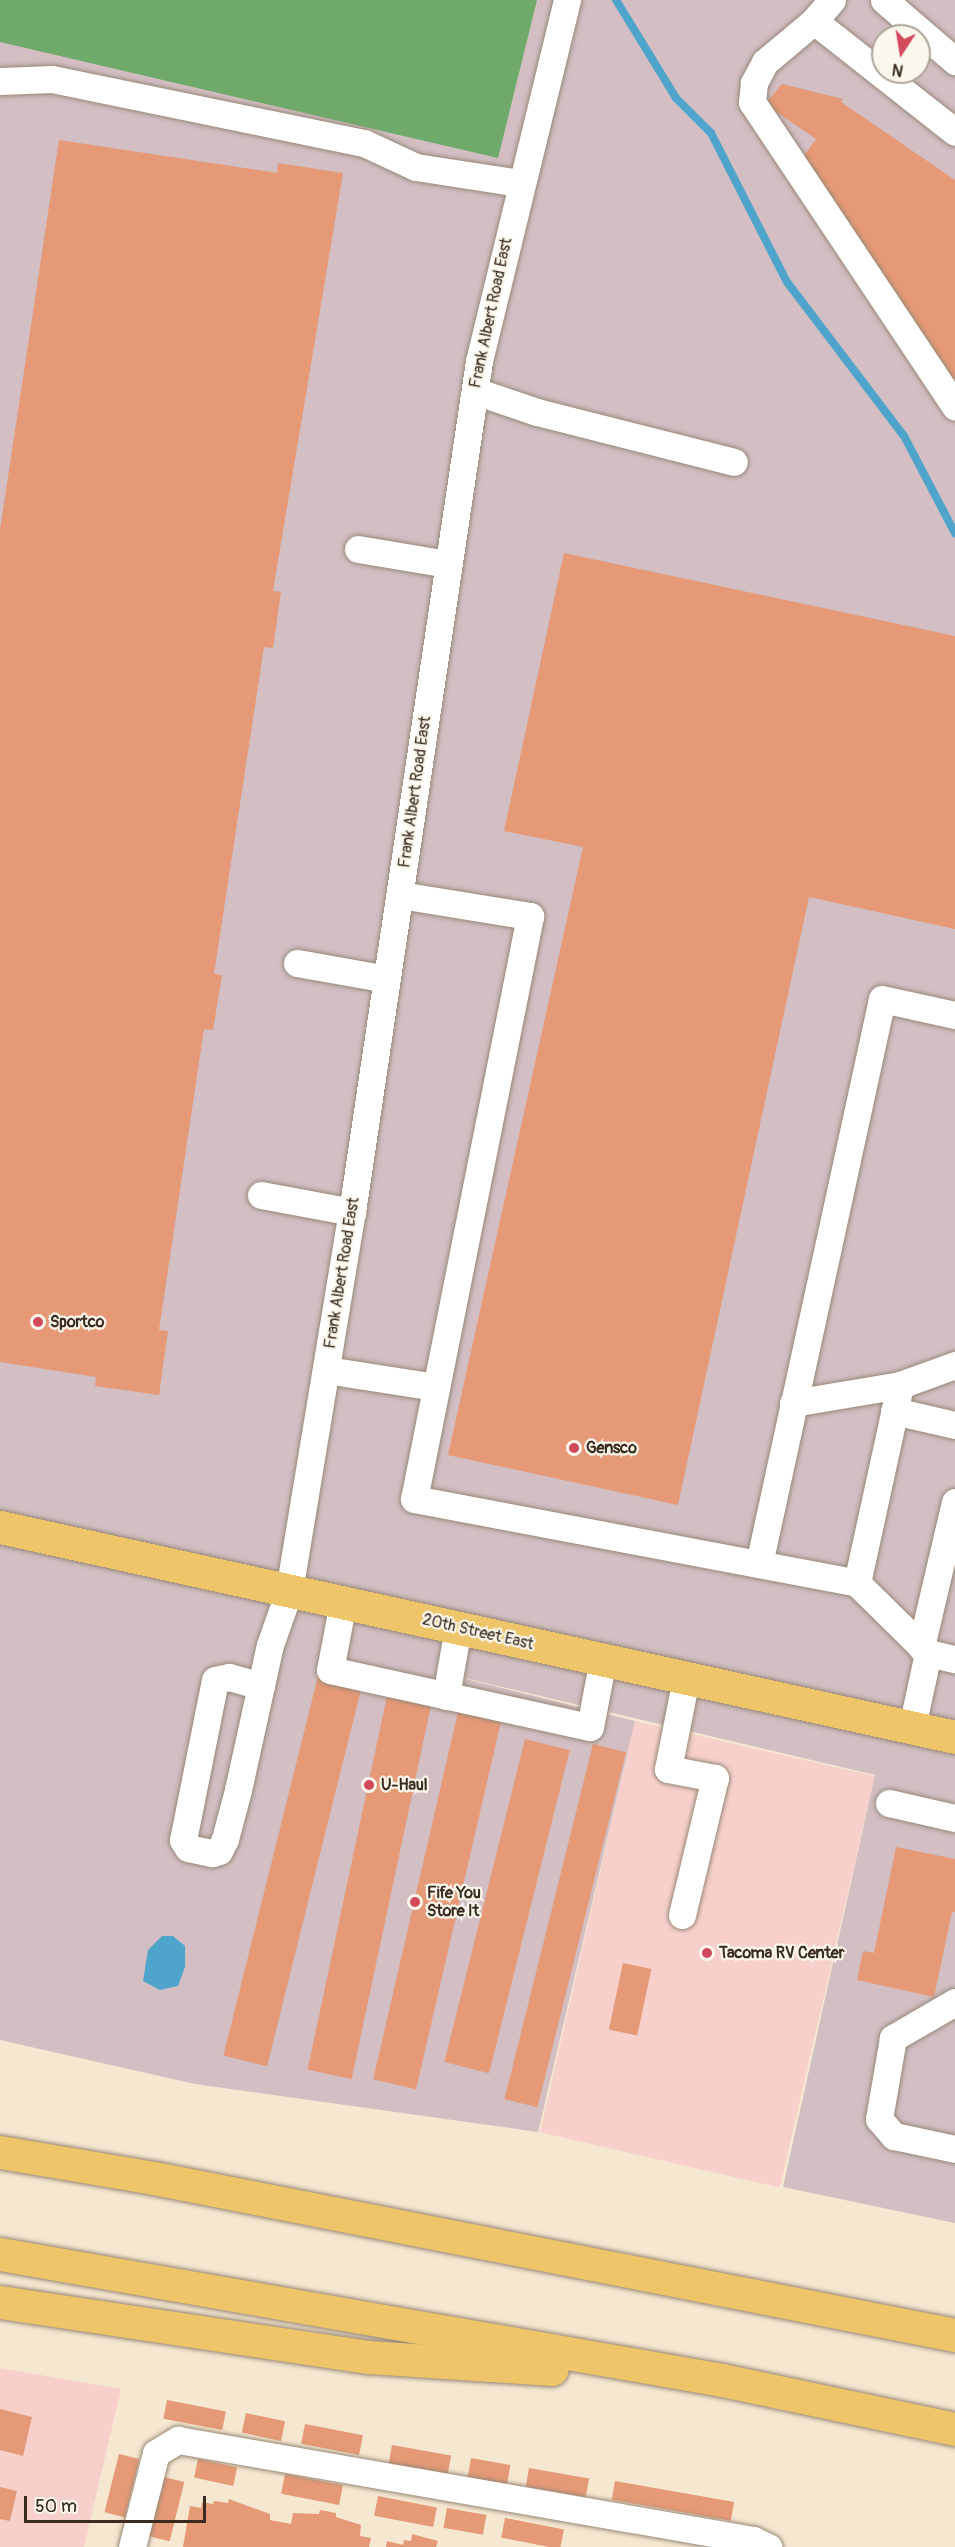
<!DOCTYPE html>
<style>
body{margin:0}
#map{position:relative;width:955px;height:2547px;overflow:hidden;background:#f5e7d0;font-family:Pangolin,sans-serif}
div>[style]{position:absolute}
.built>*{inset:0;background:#f7d0cc;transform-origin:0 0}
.industrial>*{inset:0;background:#d2bec3}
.forest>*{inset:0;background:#70aa6a}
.water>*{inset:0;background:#4fa4cb}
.stream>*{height:8px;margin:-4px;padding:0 4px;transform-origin:4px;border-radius:4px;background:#4fa4cb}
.building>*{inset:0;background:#e59976;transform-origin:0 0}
.roads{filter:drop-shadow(0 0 2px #988877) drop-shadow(0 0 2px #988877)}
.minor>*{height:27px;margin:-13.5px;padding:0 13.5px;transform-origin:13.5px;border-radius:13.5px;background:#fff}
.major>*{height:33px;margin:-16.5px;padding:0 16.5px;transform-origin:16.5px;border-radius:16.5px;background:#eec569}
.highway>*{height:33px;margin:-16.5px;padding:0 16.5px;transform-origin:16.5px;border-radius:16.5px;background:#eec569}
.dots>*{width:16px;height:16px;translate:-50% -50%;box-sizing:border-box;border:3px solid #fbf7ec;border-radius:50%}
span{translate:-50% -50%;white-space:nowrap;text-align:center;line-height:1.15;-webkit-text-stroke:4.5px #fbf7ec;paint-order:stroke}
.street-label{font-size:16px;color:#3b2a1e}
.poi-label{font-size:16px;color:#3b2a1e;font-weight:700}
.left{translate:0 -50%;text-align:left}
.north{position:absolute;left:871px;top:24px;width:60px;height:60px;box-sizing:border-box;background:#fbf7ec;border:2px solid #aea59a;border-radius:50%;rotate:192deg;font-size:16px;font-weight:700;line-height:24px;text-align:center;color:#3b2a1e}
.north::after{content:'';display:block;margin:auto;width:21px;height:27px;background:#d1495b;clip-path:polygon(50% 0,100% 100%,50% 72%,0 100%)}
.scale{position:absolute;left:24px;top:2496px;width:182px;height:27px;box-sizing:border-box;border:3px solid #3b2a1e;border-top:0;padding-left:8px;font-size:18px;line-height:21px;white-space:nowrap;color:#3b2a1e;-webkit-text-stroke:4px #fbf7ec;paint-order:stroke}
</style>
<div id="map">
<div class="built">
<i style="left:635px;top:1721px;width:246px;height:422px;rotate:13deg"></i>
<i style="clip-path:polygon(0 2368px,121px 2389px,84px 2547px,0 2547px)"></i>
</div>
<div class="industrial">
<i style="clip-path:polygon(evenodd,0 0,955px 0,955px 2223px,783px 2187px,875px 1775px,426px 1669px,635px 1721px,538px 2132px,195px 2084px,0 2040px,0 0,883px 36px,919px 36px,919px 72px,883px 72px,883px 36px)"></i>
</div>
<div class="forest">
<i style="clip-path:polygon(0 0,537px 0,498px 158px,0 42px)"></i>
</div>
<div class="water">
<i style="clip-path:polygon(162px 1936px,173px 1936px,185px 1946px,185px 1967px,178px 1986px,160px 1990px,143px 1981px,148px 1950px)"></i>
</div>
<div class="stream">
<i style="left:616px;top:0;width:115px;rotate:58.5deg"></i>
<i style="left:676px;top:98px;width:49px;rotate:45deg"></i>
<i style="left:711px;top:133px;width:167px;rotate:63deg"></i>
<i style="left:787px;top:282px;width:193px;rotate:52.8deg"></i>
<i style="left:904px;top:436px;width:110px;rotate:62.3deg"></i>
</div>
<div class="building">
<i style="clip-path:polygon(782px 84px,843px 99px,841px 102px,955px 180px,955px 387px,801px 160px,816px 139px,765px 104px)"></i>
<i style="clip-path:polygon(59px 140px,277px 173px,278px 163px,343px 173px,273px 591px,281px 592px,273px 648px,264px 647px,214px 974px,222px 975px,213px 1030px,204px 1029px,159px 1330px,168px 1331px,159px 1395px,95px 1386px,96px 1377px,0 1362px,0 530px)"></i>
<i style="clip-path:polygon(564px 553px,955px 636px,955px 929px,809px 897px,678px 1505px,448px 1455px,583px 847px,504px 831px)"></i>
<i style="left:318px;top:1676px;width:45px;height:391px;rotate:14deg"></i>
<i style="left:387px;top:1696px;width:45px;height:382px;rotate:12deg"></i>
<i style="left:458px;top:1712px;width:44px;height:377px;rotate:13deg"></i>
<i style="left:525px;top:1739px;width:46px;height:333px;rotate:14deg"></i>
<i style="left:593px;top:1744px;width:34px;height:366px;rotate:14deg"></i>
<i style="clip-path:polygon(896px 1847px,955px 1859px,955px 1912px,952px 1912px,934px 1997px,857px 1980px,863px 1951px,874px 1953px)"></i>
<i style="left:623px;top:1963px;width:29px;height:68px;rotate:12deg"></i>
<i style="left:167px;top:2400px;width:60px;height:19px;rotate:11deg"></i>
<i style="clip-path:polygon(0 2409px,32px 2417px,23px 2456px,0 2450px)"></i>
<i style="left:246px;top:2413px;width:40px;height:20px;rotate:12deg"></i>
<i style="left:305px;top:2424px;width:59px;height:20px;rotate:11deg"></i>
<i style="left:392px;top:2445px;width:60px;height:19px;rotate:10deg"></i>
<i style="left:119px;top:2454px;width:21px;height:60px;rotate:14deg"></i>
<i style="left:471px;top:2458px;width:40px;height:20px;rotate:10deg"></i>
<i style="left:198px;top:2459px;width:40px;height:19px;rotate:12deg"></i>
<i style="left:529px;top:2468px;width:61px;height:19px;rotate:10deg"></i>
<i style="left:285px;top:2474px;width:59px;height:20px;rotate:11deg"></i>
<i style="left:164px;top:2477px;width:21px;height:61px;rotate:14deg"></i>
<i style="left:615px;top:2481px;width:121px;height:19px;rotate:10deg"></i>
<i style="clip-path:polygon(0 2487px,17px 2491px,10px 2521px,0 2519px)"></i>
<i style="left:378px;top:2496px;width:60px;height:20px;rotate:11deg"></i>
<i style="clip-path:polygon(229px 2499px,270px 2514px,270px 2520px,291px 2524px,293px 2513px,319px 2514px,320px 2510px,336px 2513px,336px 2517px,361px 2525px,360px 2536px,371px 2538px,369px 2547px,183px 2547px,190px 2506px,201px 2508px,202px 2502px,213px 2504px,214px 2501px,228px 2503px)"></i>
<i style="left:447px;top:2508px;width:40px;height:20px;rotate:10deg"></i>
<i style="left:505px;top:2518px;width:60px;height:20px;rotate:11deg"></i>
<i style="clip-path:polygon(412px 2534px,438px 2541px,436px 2547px,386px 2547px,387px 2541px,403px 2545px,404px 2540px,411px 2541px)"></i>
</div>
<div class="roads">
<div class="minor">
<i style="left:832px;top:0;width:28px;rotate:131deg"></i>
<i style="left:814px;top:21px;width:64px;rotate:140.1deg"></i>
<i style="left:765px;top:62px;width:24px;rotate:118deg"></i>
<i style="left:754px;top:83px;width:19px;rotate:96deg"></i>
<i style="left:752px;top:102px;width:366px;rotate:56.3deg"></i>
<i style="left:884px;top:0;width:94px;rotate:40.7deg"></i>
<i style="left:814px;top:21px;width:179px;rotate:38.2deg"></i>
<i style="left:0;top:81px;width:52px;rotate:-2.2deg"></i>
<i style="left:52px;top:79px;width:318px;rotate:11.6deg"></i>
<i style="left:364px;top:143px;width:57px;rotate:24.8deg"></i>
<i style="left:416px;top:167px;width:104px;rotate:8.8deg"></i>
<i style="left:475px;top:391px;width:65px;rotate:18.7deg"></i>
<i style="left:537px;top:412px;width:203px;rotate:14.2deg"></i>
<i style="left:358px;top:549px;width:91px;rotate:9.5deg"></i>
<i style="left:400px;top:895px;width:132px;rotate:9.2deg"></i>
<i style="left:530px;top:916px;width:594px;rotate:101.25deg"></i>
<i style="left:414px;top:1499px;width:451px;rotate:10.7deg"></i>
<i style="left:857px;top:1583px;width:100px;rotate:44.6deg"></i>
<i style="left:297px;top:963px;width:91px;rotate:10.1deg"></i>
<i style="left:261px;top:1195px;width:93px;rotate:10.6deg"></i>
<i style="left:326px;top:1370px;width:111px;rotate:8.8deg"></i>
<i style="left:793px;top:1403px;width:109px;rotate:-9.5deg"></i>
<i style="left:900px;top:1385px;width:59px;rotate:-20deg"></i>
<i style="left:894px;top:1411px;width:63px;rotate:12.9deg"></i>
<i style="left:759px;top:1564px;width:578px;rotate:-77.72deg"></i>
<i style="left:882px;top:999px;width:75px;rotate:12.4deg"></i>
<i style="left:857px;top:1583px;width:203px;rotate:-77.7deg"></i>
<i style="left:343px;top:1602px;width:69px;rotate:100.8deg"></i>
<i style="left:330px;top:1670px;width:266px;rotate:12.4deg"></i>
<i style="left:590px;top:1727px;width:69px;rotate:-79.2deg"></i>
<i style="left:921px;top:1647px;width:149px;rotate:-76.8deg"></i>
<i style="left:261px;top:1686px;width:33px;rotate:-164deg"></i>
<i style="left:229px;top:1677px;width:14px;rotate:168deg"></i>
<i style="left:215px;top:1680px;width:163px;rotate:101.3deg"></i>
<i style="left:183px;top:1840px;width:9px;rotate:58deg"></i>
<i style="left:188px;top:1848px;width:25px;rotate:12deg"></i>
<i style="left:212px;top:1853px;width:7px;rotate:-16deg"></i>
<i style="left:219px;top:1851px;width:13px;rotate:-63deg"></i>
<i style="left:225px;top:1839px;width:51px;rotate:-75.1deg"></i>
<i style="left:238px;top:1790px;width:148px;rotate:-77.6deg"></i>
<i style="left:270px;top:1645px;width:57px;rotate:-70.6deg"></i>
<i style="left:289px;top:1591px;width:384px;rotate:-80.6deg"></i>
<i style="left:352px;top:1212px;width:860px;rotate:-81.51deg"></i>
<i style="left:479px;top:361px;width:372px;rotate:-76.3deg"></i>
<i style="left:446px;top:1696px;width:70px;rotate:-80.1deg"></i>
<i style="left:912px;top:1727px;width:76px;rotate:-77.8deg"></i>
<i style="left:928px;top:1653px;width:28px;rotate:13deg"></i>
<i style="left:889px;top:1803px;width:68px;rotate:12.8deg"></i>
<i style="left:682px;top:1915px;width:141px;rotate:-76.5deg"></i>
<i style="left:715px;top:1778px;width:48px;rotate:-169.2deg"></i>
<i style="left:668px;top:1769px;width:93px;rotate:-78.8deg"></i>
<i style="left:955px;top:2002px;width:72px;rotate:149.9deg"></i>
<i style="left:893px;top:2038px;width:82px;rotate:99.8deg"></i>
<i style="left:879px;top:2119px;width:23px;rotate:49deg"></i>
<i style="left:894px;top:2136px;width:62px;rotate:12deg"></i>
<i style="left:132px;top:2547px;width:97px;rotate:-75.7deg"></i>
<i style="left:156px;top:2453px;width:26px;rotate:-31deg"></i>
<i style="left:178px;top:2440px;width:584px;rotate:9.87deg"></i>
<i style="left:753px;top:2540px;width:17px;rotate:25deg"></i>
</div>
<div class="major">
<i style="left:0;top:1527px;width:978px;rotate:12.4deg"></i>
</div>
<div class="highway">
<i style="left:0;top:2152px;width:156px;rotate:9.6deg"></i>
<i style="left:154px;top:2178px;width:816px;rotate:11.09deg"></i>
<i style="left:0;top:2254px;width:733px;rotate:9.9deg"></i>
<i style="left:722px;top:2380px;width:238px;rotate:11.9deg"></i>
<i style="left:0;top:2302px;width:373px;rotate:8.5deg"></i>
<i style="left:369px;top:2357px;width:183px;rotate:3.8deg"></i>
</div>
</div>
<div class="dots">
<i style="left:38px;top:1322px;background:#d1495b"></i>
<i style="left:574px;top:1448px;background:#d1495b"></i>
<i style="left:369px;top:1785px;background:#d1495b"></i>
<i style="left:415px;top:1902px;background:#d1495b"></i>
<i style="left:707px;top:1953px;background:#d1495b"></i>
</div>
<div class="street-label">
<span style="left:491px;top:313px;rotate:-78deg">Frank Albert Road East</span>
<span style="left:415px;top:792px;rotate:-82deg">Frank Albert Road East</span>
<span style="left:342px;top:1273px;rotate:-81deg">Frank Albert Road East</span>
<span style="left:478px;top:1632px;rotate:13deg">20th Street East</span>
</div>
<div class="poi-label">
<span class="left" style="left:50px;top:1322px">Sportco</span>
<span class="left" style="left:586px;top:1448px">Gensco</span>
<span class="left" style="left:381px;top:1785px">U-Haul</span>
<span class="left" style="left:427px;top:1902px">Fife You<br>Store It</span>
<span class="left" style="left:719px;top:1953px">Tacoma RV Center</span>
</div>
<div class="north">N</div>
<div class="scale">50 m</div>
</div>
